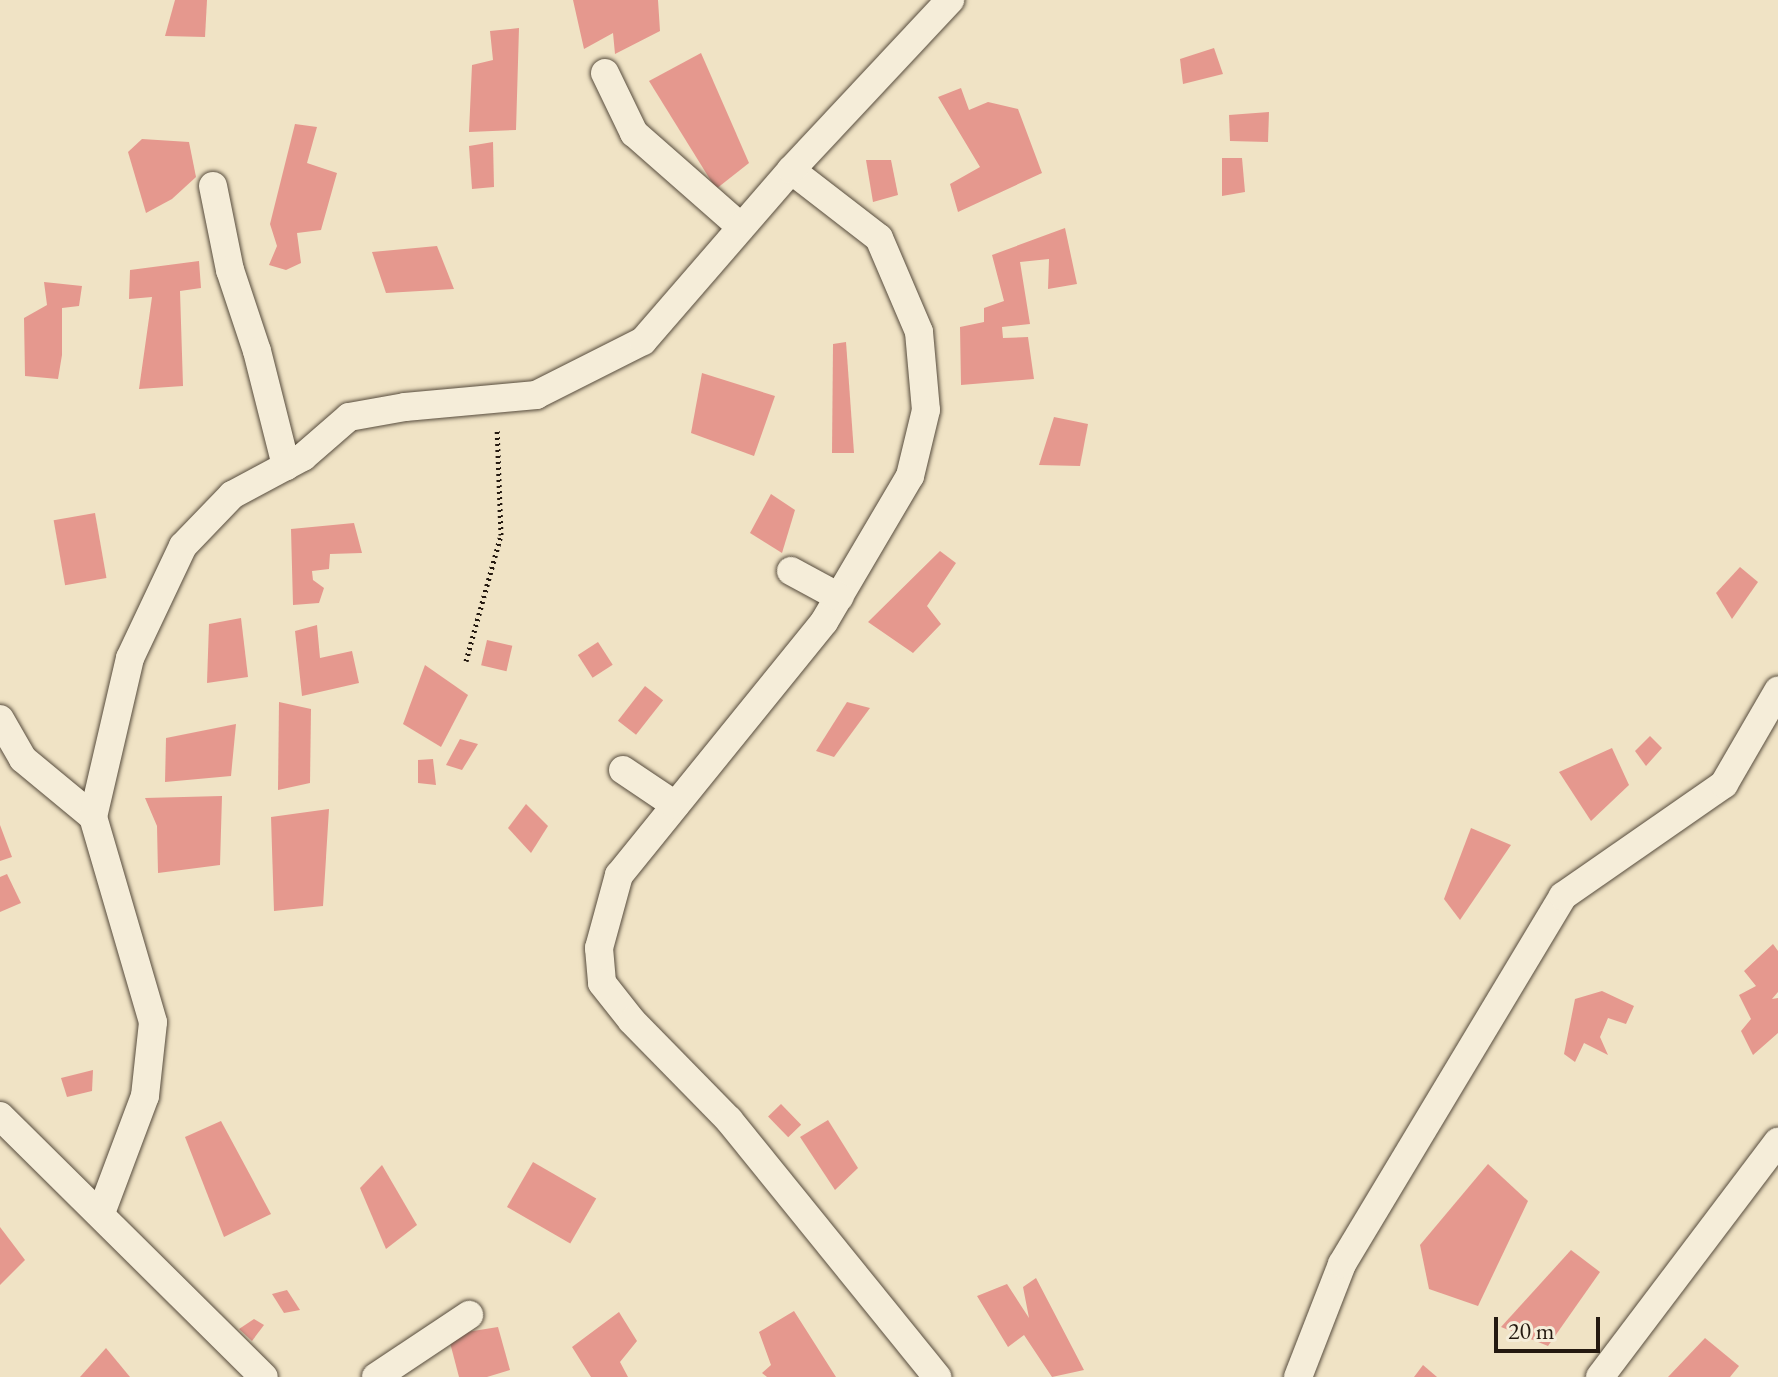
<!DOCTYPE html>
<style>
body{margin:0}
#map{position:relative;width:1778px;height:1377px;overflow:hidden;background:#f0e3c5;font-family:"EB Garamond",serif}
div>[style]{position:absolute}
.building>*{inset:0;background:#e5988e;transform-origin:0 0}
.path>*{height:5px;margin-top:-2.5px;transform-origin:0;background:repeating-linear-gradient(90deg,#241910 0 2px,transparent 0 6px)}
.roads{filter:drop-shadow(0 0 2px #574c3d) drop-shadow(0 0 2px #574c3d)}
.minor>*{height:28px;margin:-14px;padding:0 14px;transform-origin:14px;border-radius:14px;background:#f5edd9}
span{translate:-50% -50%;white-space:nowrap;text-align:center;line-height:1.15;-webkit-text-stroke:7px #f5edd9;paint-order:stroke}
.scale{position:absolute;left:1494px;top:1317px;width:106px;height:36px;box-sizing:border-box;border:4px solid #241910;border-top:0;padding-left:10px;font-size:24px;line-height:28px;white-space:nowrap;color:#241910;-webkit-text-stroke:6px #f5edd9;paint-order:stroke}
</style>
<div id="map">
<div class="building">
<i style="clip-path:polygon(175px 0,207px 0,205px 37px,165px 36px)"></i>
<i style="clip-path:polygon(573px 0,658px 0,660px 31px,615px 54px,613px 33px,584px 49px)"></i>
<i style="clip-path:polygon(519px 28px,516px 130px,469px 132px,472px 65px,493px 60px,490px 31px)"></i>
<i style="clip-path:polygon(1214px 48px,1223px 74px,1183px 84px,1180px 59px)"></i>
<i style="clip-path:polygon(701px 53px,749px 163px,716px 189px,649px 81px)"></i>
<i style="clip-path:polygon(961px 88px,969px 110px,988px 102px,1018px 109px,1042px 173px,958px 212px,950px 184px,980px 167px,938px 97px)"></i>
<i style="clip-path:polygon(1269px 112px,1268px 142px,1230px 141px,1229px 115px)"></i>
<i style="clip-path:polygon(295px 124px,317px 127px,307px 163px,337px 173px,321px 230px,297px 233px,301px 263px,286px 270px,269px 265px,277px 246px,270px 224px)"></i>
<i style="clip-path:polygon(142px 139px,189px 142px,196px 177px,172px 199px,146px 213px,128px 152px)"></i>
<i style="clip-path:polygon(493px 142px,494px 187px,472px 189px,469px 146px)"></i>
<i style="clip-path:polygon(1222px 158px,1242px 158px,1245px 192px,1222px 196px)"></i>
<i style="clip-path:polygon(866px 160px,891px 160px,898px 195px,873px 202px)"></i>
<i style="clip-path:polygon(1065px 228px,1077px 284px,1048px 289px,1049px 259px,1020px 262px,1030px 324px,1002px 327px,1003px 338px,1028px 337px,1034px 379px,961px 385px,960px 327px,984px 322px,984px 308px,1004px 301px,992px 255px)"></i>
<i style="clip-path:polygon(437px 246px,454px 289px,386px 293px,372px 252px)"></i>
<i style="clip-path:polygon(199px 261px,201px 288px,180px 291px,183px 386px,139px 389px,152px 297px,129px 299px,130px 270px)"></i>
<i style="clip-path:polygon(44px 282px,82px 286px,79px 306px,62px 308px,62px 355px,58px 379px,25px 376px,24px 318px,47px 305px)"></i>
<i style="clip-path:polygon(846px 342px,854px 453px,832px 453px,833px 344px)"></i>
<i style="clip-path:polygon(702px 373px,775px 396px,754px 456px,691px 433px)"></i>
<i style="clip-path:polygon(1054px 417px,1088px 424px,1080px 466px,1039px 465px)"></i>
<i style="clip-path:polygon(771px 494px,795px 510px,782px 553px,750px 533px)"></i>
<i style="left:95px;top:513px;width:66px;height:42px;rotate:80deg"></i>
<i style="clip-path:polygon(354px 523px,362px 553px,330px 554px,329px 569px,312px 571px,313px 580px,324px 588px,319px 603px,293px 605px,291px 529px)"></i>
<i style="clip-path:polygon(940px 551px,956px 563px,927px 606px,941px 624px,913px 653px,868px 622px)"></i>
<i style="clip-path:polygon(1740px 567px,1758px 582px,1732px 619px,1716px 593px)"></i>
<i style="clip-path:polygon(241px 618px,248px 677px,207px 683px,209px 624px)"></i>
<i style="clip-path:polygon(317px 625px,320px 658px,352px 651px,359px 683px,302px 696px,295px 631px)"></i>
<i style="left:487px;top:640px;width:26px;height:26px;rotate:13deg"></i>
<i style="left:598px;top:642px;width:27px;height:24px;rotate:57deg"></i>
<i style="clip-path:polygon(425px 665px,468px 695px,441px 747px,403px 724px)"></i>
<i style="left:645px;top:686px;width:23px;height:44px;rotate:38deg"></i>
<i style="clip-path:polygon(279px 702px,311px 709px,310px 783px,278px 790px)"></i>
<i style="clip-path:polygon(847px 702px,870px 708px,834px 757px,816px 751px)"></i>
<i style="clip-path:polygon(236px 724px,231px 776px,165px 782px,166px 738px)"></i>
<i style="clip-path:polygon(1650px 736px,1662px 748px,1646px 766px,1635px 751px)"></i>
<i style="clip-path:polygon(460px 739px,478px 744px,462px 770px,446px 765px)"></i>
<i style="clip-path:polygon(1612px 748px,1629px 785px,1591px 821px,1559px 772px)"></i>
<i style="clip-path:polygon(433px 759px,436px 785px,418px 783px,418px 760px)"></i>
<i style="clip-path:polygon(222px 796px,220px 865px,158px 873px,157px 826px,145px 798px)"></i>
<i style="clip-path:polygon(526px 804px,548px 826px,531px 853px,508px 828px)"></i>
<i style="clip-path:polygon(329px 809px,323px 906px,274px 911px,271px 817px)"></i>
<i style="clip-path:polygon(0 825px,12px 857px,0 861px)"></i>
<i style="clip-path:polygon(1471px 828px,1511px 845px,1460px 920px,1444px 899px)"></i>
<i style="clip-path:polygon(7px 874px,21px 903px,0 912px,0 877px)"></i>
<i style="clip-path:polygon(1773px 944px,1778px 951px,1778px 992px,1772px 999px,1778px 998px,1778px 1033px,1753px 1055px,1741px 1031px,1751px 1019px,1739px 995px,1756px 986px,1744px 971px)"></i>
<i style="clip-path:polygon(1602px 991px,1634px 1006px,1626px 1024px,1608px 1018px,1600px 1037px,1608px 1055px,1584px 1043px,1575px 1062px,1564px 1054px,1575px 999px)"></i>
<i style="clip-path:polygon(93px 1070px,92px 1091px,67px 1097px,61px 1078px)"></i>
<i style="left:781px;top:1104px;width:29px;height:18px;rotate:46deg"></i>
<i style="clip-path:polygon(828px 1120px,858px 1168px,835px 1190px,800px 1137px)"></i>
<i style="clip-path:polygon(221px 1121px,271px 1214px,224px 1237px,185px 1137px)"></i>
<i style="left:533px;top:1162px;width:73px;height:52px;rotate:30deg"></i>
<i style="clip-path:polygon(1488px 1164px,1528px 1201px,1478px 1306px,1429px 1289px,1420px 1245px)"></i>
<i style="clip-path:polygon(382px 1165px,417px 1225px,386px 1249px,360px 1188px)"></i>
<i style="clip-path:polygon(0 1227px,25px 1260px,0 1285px)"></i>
<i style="clip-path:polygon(1571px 1250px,1600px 1272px,1548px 1346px,1501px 1327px)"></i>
<i style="clip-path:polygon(1036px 1278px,1084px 1370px,1052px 1377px,1024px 1335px,1008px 1347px,977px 1296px,1007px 1284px,1029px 1318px,1023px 1287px)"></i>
<i style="clip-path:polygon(287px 1290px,300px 1310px,284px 1313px,272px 1294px)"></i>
<i style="clip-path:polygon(794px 1311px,836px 1377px,767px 1377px,762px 1373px,771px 1365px,759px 1332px)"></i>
<i style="clip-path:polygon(619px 1312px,637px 1341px,620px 1362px,628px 1377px,591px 1377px,572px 1347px)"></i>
<i style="clip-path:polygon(254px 1319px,264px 1325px,252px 1341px,239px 1329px)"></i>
<i style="clip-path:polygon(498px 1327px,510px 1370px,487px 1377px,459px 1377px,448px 1335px)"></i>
<i style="clip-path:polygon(1705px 1338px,1739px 1366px,1730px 1377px,1668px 1377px)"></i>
<i style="clip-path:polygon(106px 1348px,130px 1377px,80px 1377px)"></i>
<i style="clip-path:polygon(1423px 1365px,1437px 1377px,1414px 1377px)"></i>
</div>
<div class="path">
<i style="left:466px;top:661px;width:131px;rotate:-74.5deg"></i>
<i style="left:501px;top:535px;width:107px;rotate:-92.1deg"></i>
</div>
<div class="roads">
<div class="minor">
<i style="left:605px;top:73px;width:67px;rotate:64.2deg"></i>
<i style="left:634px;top:133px;width:142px;rotate:41.3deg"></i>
<i style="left:791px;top:170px;width:111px;rotate:37.7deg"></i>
<i style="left:879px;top:238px;width:102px;rotate:66.9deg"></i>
<i style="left:919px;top:332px;width:78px;rotate:84.9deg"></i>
<i style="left:926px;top:410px;width:68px;rotate:103.6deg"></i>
<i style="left:910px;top:476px;width:169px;rotate:120.5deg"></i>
<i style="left:824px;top:622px;width:326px;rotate:129deg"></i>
<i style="left:619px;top:875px;width:76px;rotate:105.3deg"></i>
<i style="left:599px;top:948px;width:35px;rotate:85deg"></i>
<i style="left:602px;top:983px;width:48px;rotate:51.7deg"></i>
<i style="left:632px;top:1021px;width:139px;rotate:45.6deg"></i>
<i style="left:729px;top:1120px;width:331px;rotate:51deg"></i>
<i style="left:213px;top:186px;width:86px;rotate:78.6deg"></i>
<i style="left:230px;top:270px;width:85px;rotate:71.6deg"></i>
<i style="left:257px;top:351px;width:119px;rotate:75.8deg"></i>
<i style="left:791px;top:571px;width:55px;rotate:28.4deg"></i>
<i style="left:0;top:719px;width:46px;rotate:60.1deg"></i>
<i style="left:23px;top:759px;width:91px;rotate:39.6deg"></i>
<i style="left:623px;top:770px;width:63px;rotate:33.9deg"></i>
<i style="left:0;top:1116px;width:371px;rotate:44.7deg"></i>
<i style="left:101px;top:1213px;width:125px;rotate:-69.4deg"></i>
<i style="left:145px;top:1096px;width:74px;rotate:-83.8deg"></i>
<i style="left:153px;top:1022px;width:214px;rotate:-106.3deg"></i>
<i style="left:93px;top:817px;width:163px;rotate:-76.9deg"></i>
<i style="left:130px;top:658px;width:124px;rotate:-64.7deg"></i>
<i style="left:183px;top:546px;width:71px;rotate:-46.1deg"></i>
<i style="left:232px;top:495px;width:81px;rotate:-28.2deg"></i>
<i style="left:303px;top:457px;width:61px;rotate:-41deg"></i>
<i style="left:349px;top:417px;width:57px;rotate:-10.1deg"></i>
<i style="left:405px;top:407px;width:132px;rotate:-5.2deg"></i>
<i style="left:536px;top:395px;width:120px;rotate:-26.8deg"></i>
<i style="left:643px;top:341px;width:226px;rotate:-49.1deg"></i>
<i style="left:791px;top:170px;width:233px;rotate:-46.9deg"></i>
<i style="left:376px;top:1377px;width:112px;rotate:-33.7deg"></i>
<i style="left:1298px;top:1377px;width:121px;rotate:-68.7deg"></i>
<i style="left:1342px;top:1264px;width:429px;rotate:-59deg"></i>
<i style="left:1563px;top:896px;width:196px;rotate:-34.8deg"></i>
<i style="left:1724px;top:784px;width:108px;rotate:-59.9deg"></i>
<i style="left:1600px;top:1377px;width:295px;rotate:-52.9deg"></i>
</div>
</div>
<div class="scale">20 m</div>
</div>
